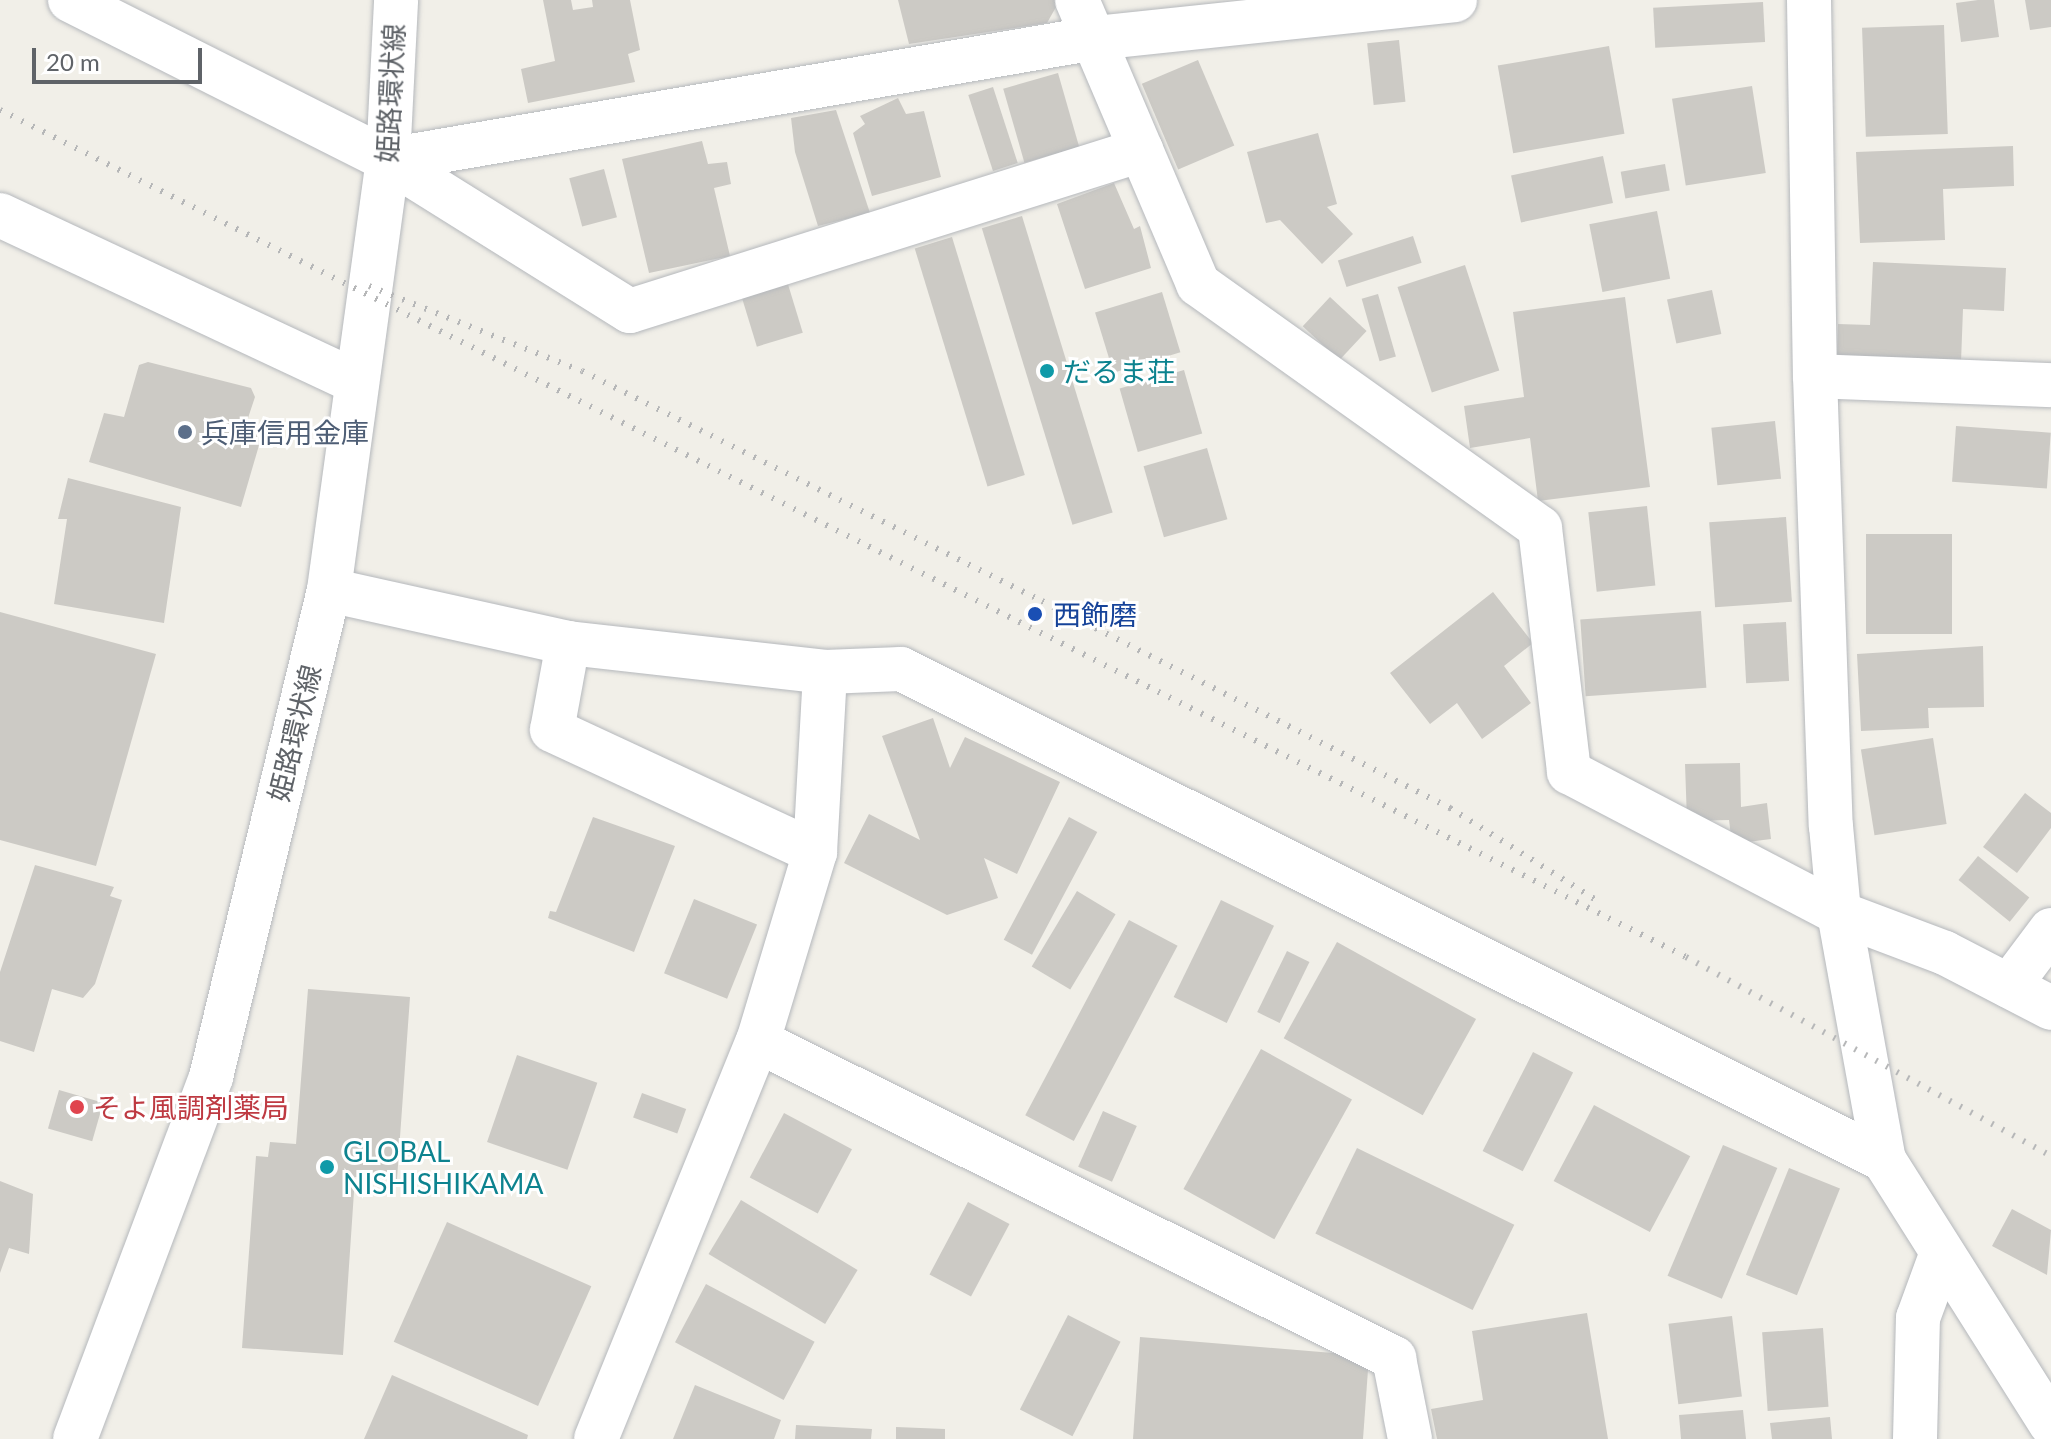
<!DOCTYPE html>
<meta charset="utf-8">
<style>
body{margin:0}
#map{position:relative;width:2051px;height:1439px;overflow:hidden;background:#f1efe8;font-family:Lato,"Noto Sans JP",sans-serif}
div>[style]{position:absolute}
.building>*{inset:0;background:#cccac5;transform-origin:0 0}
.roads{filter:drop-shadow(0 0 2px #b5b8bc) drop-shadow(0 0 2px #b5b8bc)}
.street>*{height:44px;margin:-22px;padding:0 22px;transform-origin:22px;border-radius:22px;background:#fff}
.secondary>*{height:44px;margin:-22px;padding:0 22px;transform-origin:22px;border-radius:22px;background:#fff}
.rail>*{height:6px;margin-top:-3px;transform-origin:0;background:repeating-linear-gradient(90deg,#b6b7b8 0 2px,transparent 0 12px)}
.dots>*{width:22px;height:22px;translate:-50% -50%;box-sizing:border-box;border:4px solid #fff;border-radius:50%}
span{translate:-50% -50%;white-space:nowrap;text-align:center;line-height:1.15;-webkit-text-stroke:6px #fff;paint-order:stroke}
.street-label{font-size:28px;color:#5f6368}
.culture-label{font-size:28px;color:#0d838f}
.left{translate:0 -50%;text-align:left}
.service-label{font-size:28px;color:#4e5e75}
.transit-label{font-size:28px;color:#164399}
.health-label{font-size:28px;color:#be3a42}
.scale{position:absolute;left:32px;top:48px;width:170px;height:36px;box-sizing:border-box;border:4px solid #5f6368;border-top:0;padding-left:10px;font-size:24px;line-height:28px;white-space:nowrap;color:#5f6368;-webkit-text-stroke:6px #fff;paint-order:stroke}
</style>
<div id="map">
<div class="building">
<i style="clip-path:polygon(543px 0,571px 0,573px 10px,593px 7px,592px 0,630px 0,640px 50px,628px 54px,635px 82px,528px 103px,521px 69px,555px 61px)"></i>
<i style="clip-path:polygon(898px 0,1060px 0,1047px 23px,909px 44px)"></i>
<i style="clip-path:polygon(1978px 0,1994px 0,1999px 37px,1961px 42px,1956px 3px)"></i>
<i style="clip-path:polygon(2025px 0,2051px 0,2051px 27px,2030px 30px)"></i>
<i style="left:1763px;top:2px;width:40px;height:110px;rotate:87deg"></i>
<i style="left:1944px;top:25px;width:109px;height:82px;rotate:88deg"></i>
<i style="left:1399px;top:40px;width:62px;height:32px;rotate:84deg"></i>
<i style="left:1609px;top:46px;width:89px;height:113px;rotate:80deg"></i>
<i style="left:1198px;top:60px;width:93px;height:61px;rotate:67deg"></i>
<i style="left:1058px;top:73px;width:77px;height:57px;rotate:74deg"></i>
<i style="left:1752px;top:86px;width:88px;height:81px;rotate:81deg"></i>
<i style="left:993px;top:87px;width:80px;height:26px;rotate:72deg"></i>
<i style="clip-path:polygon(898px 98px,906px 114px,924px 111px,941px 177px,872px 196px,853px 133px,865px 124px,860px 116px)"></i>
<i style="clip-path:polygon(836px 110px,870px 213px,818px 226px,795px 152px,791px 118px)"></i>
<i style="clip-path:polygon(1318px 133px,1337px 204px,1327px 207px,1353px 234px,1322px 264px,1280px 220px,1266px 223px,1247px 152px)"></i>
<i style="clip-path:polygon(702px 141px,708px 164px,727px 162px,731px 184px,714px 188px,730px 256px,649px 273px,622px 159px)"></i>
<i style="clip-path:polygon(2013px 146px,2014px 186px,1943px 189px,1945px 240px,1860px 243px,1856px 152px)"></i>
<i style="left:1603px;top:156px;width:48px;height:94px;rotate:78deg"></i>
<i style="left:1665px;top:164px;width:27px;height:45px;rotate:80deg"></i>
<i style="left:604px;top:169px;width:50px;height:36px;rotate:75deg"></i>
<i style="clip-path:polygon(1114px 183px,1134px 229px,1140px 226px,1151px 268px,1085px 289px,1057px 204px)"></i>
<i style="left:1657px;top:211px;width:69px;height:69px;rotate:79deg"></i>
<i style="left:1022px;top:216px;width:310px;height:42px;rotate:73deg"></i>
<i style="left:1413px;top:236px;width:28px;height:79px;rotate:72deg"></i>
<i style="left:952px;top:237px;width:249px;height:39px;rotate:73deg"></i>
<i style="clip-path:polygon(1873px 262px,2006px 268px,2004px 311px,1963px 309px,1961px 362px,1837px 356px,1838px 324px,1870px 325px)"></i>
<i style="left:1465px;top:265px;width:111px;height:71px;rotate:72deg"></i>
<i style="left:787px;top:281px;width:54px;height:48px;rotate:73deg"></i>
<i style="left:1712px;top:290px;width:45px;height:46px;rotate:78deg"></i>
<i style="left:1162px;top:292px;width:63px;height:70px;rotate:73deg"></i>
<i style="left:1378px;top:294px;width:65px;height:17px;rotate:74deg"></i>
<i style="left:1330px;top:297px;width:50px;height:40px;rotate:43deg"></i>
<i style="clip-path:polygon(1625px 297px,1650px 487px,1538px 501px,1530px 438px,1470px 448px,1464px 406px,1524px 397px,1513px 312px)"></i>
<i style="clip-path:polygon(148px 362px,251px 388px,255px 397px,244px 430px,262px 435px,241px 507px,89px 462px,104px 413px,124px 417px,139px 365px)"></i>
<i style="left:1184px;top:370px;width:66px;height:67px;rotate:74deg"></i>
<i style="left:1775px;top:421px;width:58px;height:64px;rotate:84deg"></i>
<i style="left:1956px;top:426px;width:95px;height:56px;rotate:4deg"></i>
<i style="left:1207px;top:448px;width:74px;height:66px;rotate:74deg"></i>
<i style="clip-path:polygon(68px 478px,181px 507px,164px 623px,54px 604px,67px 519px,58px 519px)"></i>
<i style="left:1647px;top:506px;width:80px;height:59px;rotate:84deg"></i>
<i style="left:1786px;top:517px;width:85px;height:77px;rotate:86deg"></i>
<i style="left:1866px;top:534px;width:86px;height:100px"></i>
<i style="clip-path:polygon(1493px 592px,1533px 643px,1504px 666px,1531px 703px,1482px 739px,1457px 703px,1430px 724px,1390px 673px)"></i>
<i style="left:1701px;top:611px;width:77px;height:121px;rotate:86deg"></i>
<i style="clip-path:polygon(0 612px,156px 654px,96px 866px,0 840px)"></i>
<i style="left:1786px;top:622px;width:59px;height:43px;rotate:87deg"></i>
<i style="clip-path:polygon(1983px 646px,1984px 707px,1928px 708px,1929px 728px,1861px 731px,1857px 654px)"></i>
<i style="clip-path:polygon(933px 718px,950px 768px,965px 737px,1060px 782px,1017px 874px,984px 858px,998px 898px,947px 915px,844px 863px,869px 814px,920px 840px,882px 736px)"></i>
<i style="left:1933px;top:738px;width:87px;height:73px;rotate:81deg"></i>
<i style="clip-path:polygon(1740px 763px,1741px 807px,1767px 803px,1771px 839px,1732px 844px,1729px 820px,1687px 821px,1685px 764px)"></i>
<i style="clip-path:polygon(2025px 793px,2051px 813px,2051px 828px,2017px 873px,1983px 847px)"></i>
<i style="clip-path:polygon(593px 817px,675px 846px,634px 952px,548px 918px,550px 911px,556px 912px)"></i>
<i style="left:1069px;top:817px;width:32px;height:139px;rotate:28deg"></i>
<i style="left:1978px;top:856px;width:66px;height:31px;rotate:39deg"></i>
<i style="clip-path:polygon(35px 865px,114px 887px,110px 896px,122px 900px,95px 984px,83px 998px,52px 989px,34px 1052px,0 1041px,0 972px)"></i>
<i style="left:1077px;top:891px;width:45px;height:88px;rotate:31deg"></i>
<i style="left:694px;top:899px;width:68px;height:80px;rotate:22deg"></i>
<i style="left:1221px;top:900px;width:59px;height:108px;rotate:26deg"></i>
<i style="left:1129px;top:920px;width:55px;height:221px;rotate:28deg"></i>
<i style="left:1337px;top:942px;width:159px;height:110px;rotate:29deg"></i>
<i style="left:1287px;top:951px;width:25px;height:68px;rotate:26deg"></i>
<i style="clip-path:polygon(308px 989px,410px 997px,397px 1179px,355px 1177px,343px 1355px,242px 1348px,256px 1156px,268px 1157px,270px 1142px,296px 1144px)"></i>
<i style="left:1261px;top:1049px;width:104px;height:160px;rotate:29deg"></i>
<i style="left:1533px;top:1052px;width:45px;height:111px;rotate:27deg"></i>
<i style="left:517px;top:1055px;width:85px;height:92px;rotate:19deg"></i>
<i style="left:59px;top:1090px;width:46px;height:40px;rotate:16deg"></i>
<i style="left:642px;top:1093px;width:47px;height:26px;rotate:20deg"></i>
<i style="left:1594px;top:1105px;width:109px;height:86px;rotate:28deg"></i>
<i style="left:1103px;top:1111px;width:37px;height:61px;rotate:24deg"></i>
<i style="left:784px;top:1113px;width:77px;height:73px;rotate:28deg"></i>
<i style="left:1723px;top:1145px;width:59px;height:142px;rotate:23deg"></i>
<i style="left:1357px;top:1148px;width:175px;height:95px;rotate:26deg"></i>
<i style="left:1789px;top:1168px;width:55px;height:115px;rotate:22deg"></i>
<i style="clip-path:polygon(0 1181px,33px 1194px,29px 1254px,9px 1248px,0 1273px)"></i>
<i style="left:741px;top:1200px;width:136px;height:63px;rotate:31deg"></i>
<i style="left:968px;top:1202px;width:47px;height:82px;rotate:28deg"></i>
<i style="clip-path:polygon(2012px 1209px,2051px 1230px,2047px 1275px,1992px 1246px)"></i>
<i style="left:447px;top:1222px;width:158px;height:131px;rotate:24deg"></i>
<i style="left:706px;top:1284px;width:123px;height:66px;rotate:28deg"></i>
<i style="clip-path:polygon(1587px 1313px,1608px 1439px,1437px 1439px,1431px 1409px,1483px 1400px,1472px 1331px)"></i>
<i style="left:1068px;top:1315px;width:59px;height:106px;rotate:27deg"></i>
<i style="left:1732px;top:1316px;width:81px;height:64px;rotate:83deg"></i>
<i style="left:1823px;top:1328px;width:79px;height:61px;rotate:86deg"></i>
<i style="clip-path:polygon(1140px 1337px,1369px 1356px,1363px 1439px,1133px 1439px)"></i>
<i style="clip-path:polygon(392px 1375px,528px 1435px,527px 1439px,364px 1439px)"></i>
<i style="clip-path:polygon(695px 1385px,781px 1420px,774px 1439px,673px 1439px)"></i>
<i style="clip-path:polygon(1743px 1410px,1746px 1439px,1681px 1439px,1679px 1415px)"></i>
<i style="clip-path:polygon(1830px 1417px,1832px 1439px,1772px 1439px,1770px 1423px)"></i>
<i style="clip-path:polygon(796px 1425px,872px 1429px,871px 1439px,795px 1439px)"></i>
<i style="clip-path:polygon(896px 1427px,945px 1429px,945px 1439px,896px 1439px)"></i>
</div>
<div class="roads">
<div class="street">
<i style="left:1077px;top:0;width:309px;rotate:66.9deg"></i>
<i style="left:1198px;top:284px;width:420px;rotate:35.5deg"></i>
<i style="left:1540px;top:528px;width:246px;rotate:83.2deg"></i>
<i style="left:1569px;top:772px;width:305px;rotate:27.6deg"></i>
<i style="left:1839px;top:913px;width:113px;rotate:20.7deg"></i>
<i style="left:1945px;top:953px;width:119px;rotate:27.4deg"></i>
<i style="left:1809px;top:0;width:376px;rotate:89.1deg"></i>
<i style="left:1815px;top:376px;width:450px;rotate:88deg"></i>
<i style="left:1831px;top:826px;width:87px;rotate:84.7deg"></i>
<i style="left:1839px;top:913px;width:251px;rotate:79.7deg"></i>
<i style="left:388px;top:160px;width:717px;rotate:-9.79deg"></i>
<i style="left:1095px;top:38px;width:362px;rotate:-6deg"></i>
<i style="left:388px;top:160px;width:285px;rotate:32deg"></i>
<i style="left:630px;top:311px;width:536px;rotate:-17.49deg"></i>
<i style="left:1815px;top:376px;width:236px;rotate:2.2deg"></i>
<i style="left:329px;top:590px;width:245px;rotate:12.5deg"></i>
<i style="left:568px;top:643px;width:259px;rotate:6.4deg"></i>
<i style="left:825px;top:672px;width:76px;rotate:-2.3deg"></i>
<i style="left:901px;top:669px;width:1099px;rotate:26.54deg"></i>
<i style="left:1884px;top:1160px;width:312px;rotate:57.7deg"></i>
<i style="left:568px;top:643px;width:88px;rotate:100.4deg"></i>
<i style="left:552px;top:730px;width:290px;rotate:24.9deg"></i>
<i style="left:2009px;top:986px;width:70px;rotate:-53.1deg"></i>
<i style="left:758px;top:1041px;width:711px;rotate:26.49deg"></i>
<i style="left:1394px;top:1358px;width:83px;rotate:78.8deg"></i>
<i style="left:596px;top:1439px;width:430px;rotate:-67.9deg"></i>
<i style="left:758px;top:1041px;width:197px;rotate:-73.2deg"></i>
<i style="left:815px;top:852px;width:180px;rotate:-86.8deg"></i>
<i style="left:1915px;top:1439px;width:121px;rotate:-88.6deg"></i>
<i style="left:1918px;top:1318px;width:67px;rotate:-69.9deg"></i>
</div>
<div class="secondary">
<i style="left:70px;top:0;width:356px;rotate:26.7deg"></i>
<i style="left:0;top:215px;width:394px;rotate:25.1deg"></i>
<i style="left:75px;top:1439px;width:387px;rotate:-69.4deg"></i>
<i style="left:211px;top:1077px;width:501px;rotate:-76.38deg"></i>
<i style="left:329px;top:590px;width:434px;rotate:-82.2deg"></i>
<i style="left:388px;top:160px;width:160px;rotate:-87.1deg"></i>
</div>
</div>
<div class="rail">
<i style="left:0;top:110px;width:1887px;rotate:26.67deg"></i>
<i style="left:1686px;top:957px;width:416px;rotate:28.6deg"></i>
<i style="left:369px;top:286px;width:229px;rotate:21.8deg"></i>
<i style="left:582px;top:371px;width:514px;rotate:26.57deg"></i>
<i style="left:1042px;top:601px;width:458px;rotate:26.9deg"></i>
<i style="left:1450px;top:808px;width:178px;rotate:32.2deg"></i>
</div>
<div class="dots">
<i style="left:1047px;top:371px;background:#0f9aa8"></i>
<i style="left:185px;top:432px;background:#5c6f8a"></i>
<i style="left:1035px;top:614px;background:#1a4fb4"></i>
<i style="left:77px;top:1107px;background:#e0444e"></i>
<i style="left:327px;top:1167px;background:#0f9aa8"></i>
</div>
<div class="street-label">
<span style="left:390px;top:93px;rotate:-87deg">姫路環状線</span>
<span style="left:294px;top:733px;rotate:-76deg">姫路環状線</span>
</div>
<div class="culture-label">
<span class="left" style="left:1063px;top:371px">だるま荘</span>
<span class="left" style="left:343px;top:1167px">GLOBAL<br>NISHISHIKAMA</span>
</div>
<div class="service-label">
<span class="left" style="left:201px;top:432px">兵庫信用金庫</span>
</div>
<div class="transit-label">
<span class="left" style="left:1053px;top:614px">西飾磨</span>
</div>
<div class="health-label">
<span class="left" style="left:93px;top:1107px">そよ風調剤薬局</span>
</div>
<div class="scale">20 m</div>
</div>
